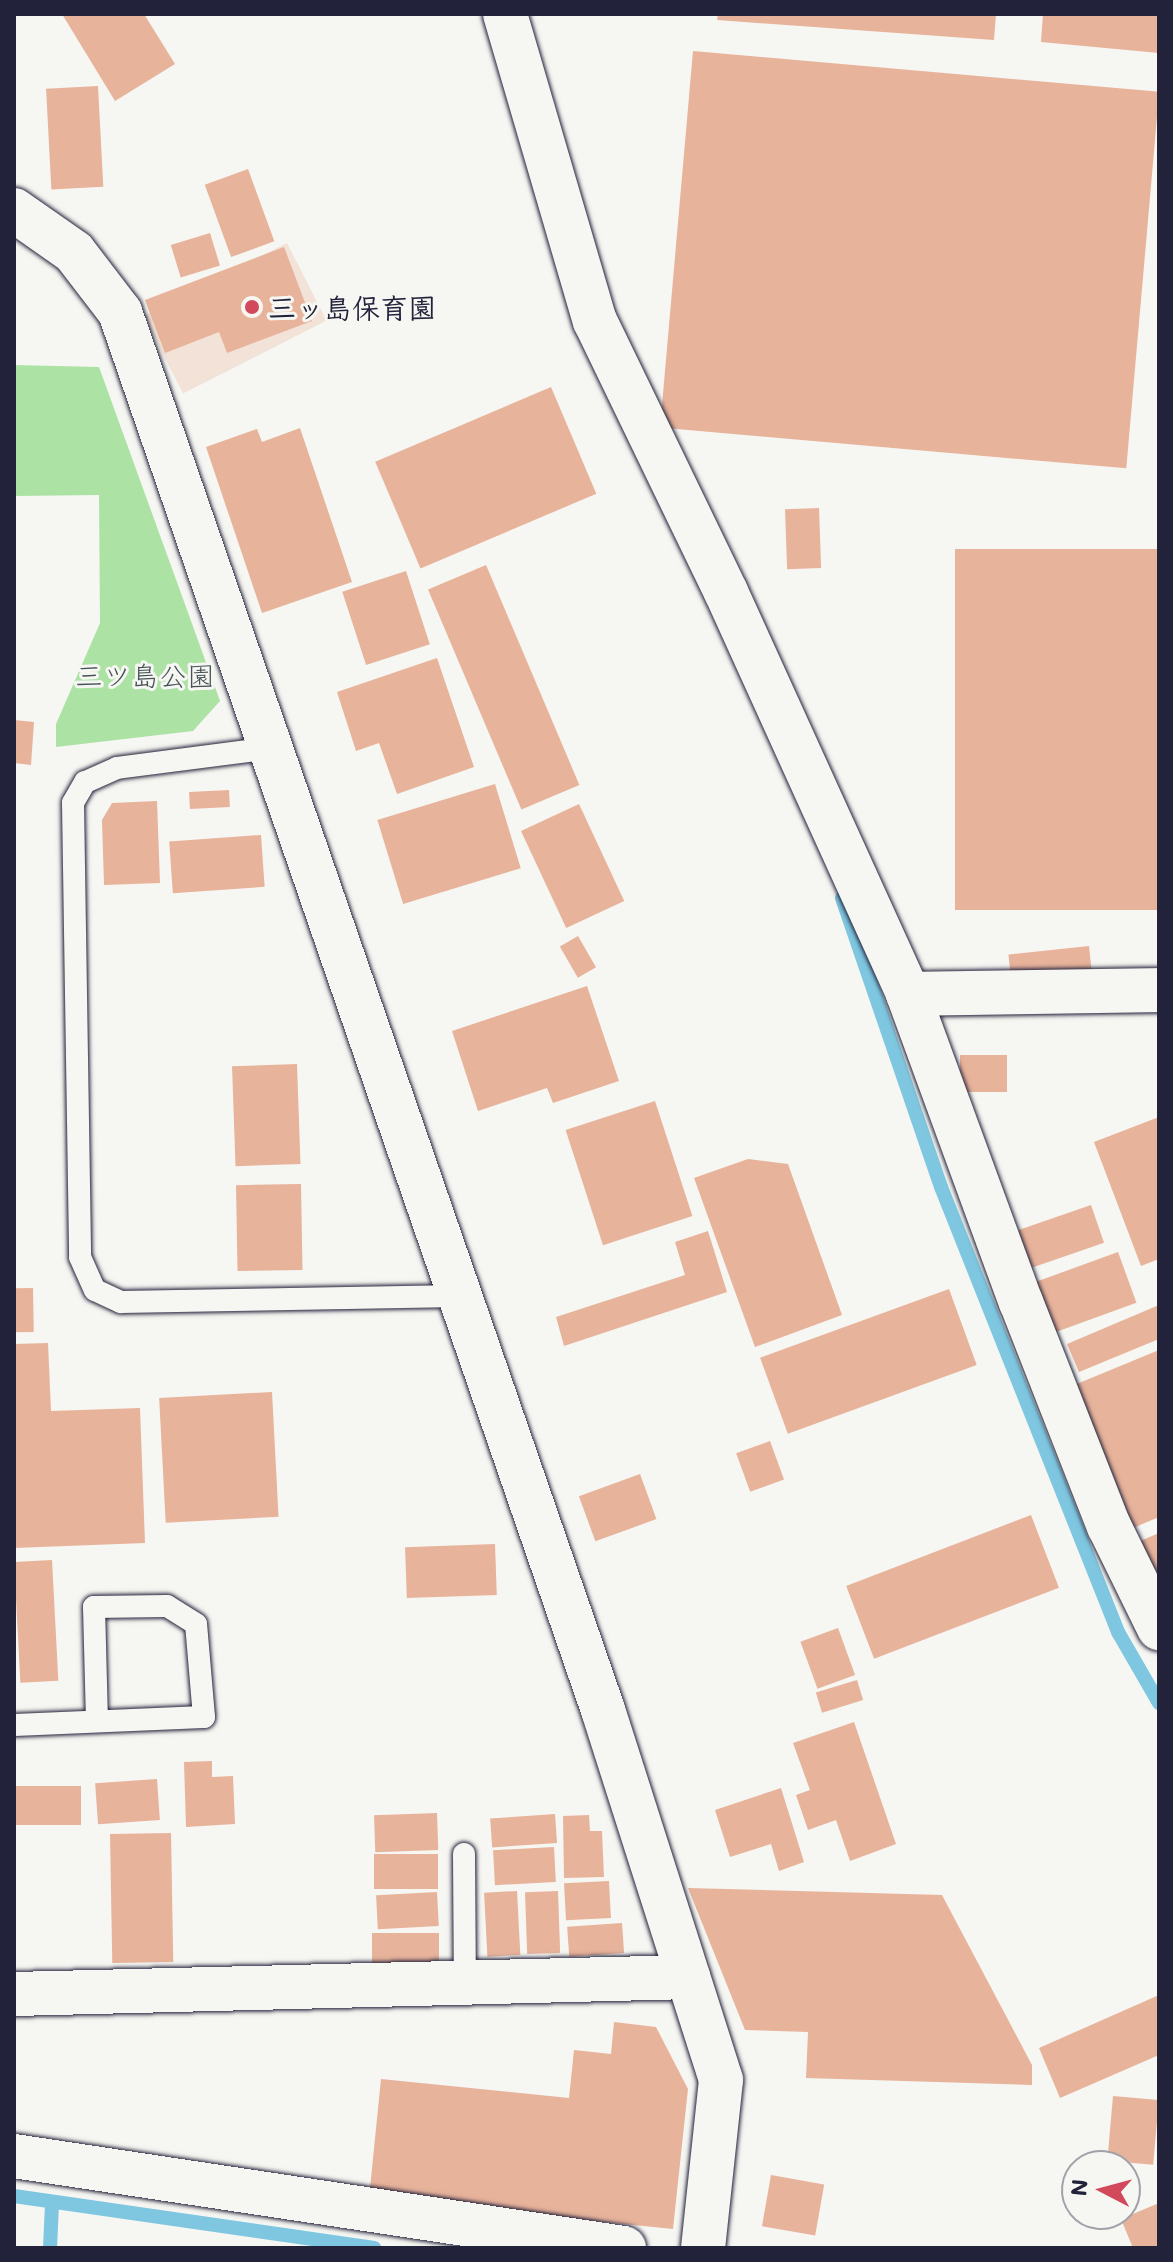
<!DOCTYPE html>
<meta charset="utf-8">
<style>
body{margin:0}
#map{position:relative;width:1173px;height:2262px;overflow:hidden;background:#f6f6f2;font-family:Mali,"Klee One",sans-serif}
div>[style]{position:absolute}
.built>*{inset:0;background:#f2e2d8;transform-origin:0 0}
.green>*{inset:0;background:#ade2a5}
.stream>*{height:14px;margin:-7px;padding:0 7px;transform-origin:7px;border-radius:7px;background:#7fc7e0}
.building>*{inset:0;background:#e8b39b;transform-origin:0 0}
.roads{filter:drop-shadow(0 0 2px #22223b) drop-shadow(0 0 2px #22223b)}
.lane>*{height:22px;margin:-11px;padding:0 11px;transform-origin:11px;border-radius:11px;background:#f6f6f2}
.street>*{height:44px;margin:-22px;padding:0 22px;transform-origin:22px;border-radius:22px;background:#f6f6f2}
.secondary>*{height:44px;margin:-22px;padding:0 22px;transform-origin:22px;border-radius:22px;background:#f6f6f2}
.dots>*{width:22px;height:22px;translate:-50% -50%;box-sizing:border-box;border:4px solid #f6f6f2;border-radius:50%}
span{translate:-50% -50%;white-space:nowrap;text-align:center;line-height:1.15;-webkit-text-stroke:6px #f6f6f2;paint-order:stroke}
.poi-label{font-size:28px;color:#22223b;font-weight:700}
.left{translate:0 -50%;text-align:left}
.park-label{font-size:28px;color:#455256}
.frame{position:absolute;inset:0;border:16px solid #22223b;pointer-events:none}
.north{position:absolute;left:1061px;top:2150px;width:80px;height:80px;box-sizing:border-box;background:#f6f6f2;border:2px solid #a1a1a9;border-radius:50%;rotate:276deg;font-size:22px;font-weight:700;line-height:32px;text-align:center;color:#22223b}
.north::after{content:'';display:block;margin:auto;width:28px;height:36px;background:#d1495b;clip-path:polygon(50% 0,100% 100%,50% 72%,0 100%)}
</style>
<div id="map">
<div class="built">
<i style="left:287px;top:243px;width:87px;height:161px;rotate:63deg"></i>
</div>
<div class="green">
<i style="clip-path:polygon(14px 365px,99px 367px,220px 701px,193px 731px,56px 747px,56px 724px,100px 623px,99px 495px,14px 496px)"></i>
</div>
<div class="stream">
<i style="left:842px;top:898px;width:305px;rotate:71.1deg"></i>
<i style="left:941px;top:1187px;width:479px;rotate:68.3deg"></i>
<i style="left:1118px;top:1632px;width:82px;rotate:60deg"></i>
<i style="left:14px;top:2196px;width:364px;rotate:8.2deg"></i>
<i style="left:50px;top:2248px;width:44px;rotate:-87.4deg"></i>
</div>
<div class="building">
<i style="clip-path:polygon(62px 14px,144px 14px,175px 64px,115px 101px)"></i>
<i style="clip-path:polygon(718px 14px,996px 14px,994px 40px,717px 20px)"></i>
<i style="clip-path:polygon(1043px 14px,1159px 14px,1159px 53px,1041px 42px)"></i>
<i style="left:693px;top:51px;width:468px;height:378px;rotate:5deg"></i>
<i style="left:98px;top:86px;width:101px;height:52px;rotate:87deg"></i>
<i style="left:248px;top:169px;width:77px;height:46px;rotate:70deg"></i>
<i style="left:210px;top:233px;width:34px;height:41px;rotate:73deg"></i>
<i style="clip-path:polygon(284px 247px,312px 321px,227px 353px,219px 332px,165px 353px,145px 300px)"></i>
<i style="left:551px;top:387px;width:116px;height:191px;rotate:67deg"></i>
<i style="clip-path:polygon(300px 428px,352px 582px,262px 613px,206px 447px,257px 429px,262px 442px)"></i>
<i style="left:819px;top:508px;width:60px;height:34px;rotate:88deg"></i>
<i style="left:1159px;top:549px;width:361px;height:204px;rotate:90deg"></i>
<i style="left:486px;top:565px;width:239px;height:63px;rotate:67deg"></i>
<i style="left:406px;top:571px;width:77px;height:67px;rotate:72deg"></i>
<i style="clip-path:polygon(437px 658px,474px 767px,397px 794px,379px 743px,356px 751px,337px 692px)"></i>
<i style="clip-path:polygon(14px 720px,34px 722px,31px 765px,14px 763px)"></i>
<i style="left:495px;top:784px;width:88px;height:123px;rotate:73deg"></i>
<i style="left:229px;top:790px;width:17px;height:40px;rotate:87deg"></i>
<i style="clip-path:polygon(157px 801px,160px 883px,104px 885px,102px 820px,112px 803px)"></i>
<i style="left:579px;top:804px;width:107px;height:64px;rotate:65deg"></i>
<i style="left:261px;top:835px;width:52px;height:92px;rotate:86deg"></i>
<i style="left:578px;top:936px;width:36px;height:21px;rotate:60deg"></i>
<i style="left:1089px;top:946px;width:27px;height:81px;rotate:84deg"></i>
<i style="clip-path:polygon(587px 986px,619px 1081px,553px 1103px,547px 1088px,478px 1111px,452px 1031px)"></i>
<i style="left:1007px;top:1055px;width:37px;height:47px;rotate:90deg"></i>
<i style="left:297px;top:1064px;width:100px;height:65px;rotate:88deg"></i>
<i style="left:655px;top:1101px;width:121px;height:94px;rotate:72deg"></i>
<i style="clip-path:polygon(1159px 1117px,1159px 1259px,1141px 1266px,1094px 1142px)"></i>
<i style="clip-path:polygon(748px 1159px,788px 1164px,842px 1315px,755px 1347px,694px 1178px)"></i>
<i style="left:301px;top:1184px;width:86px;height:65px;rotate:89deg"></i>
<i style="left:1091px;top:1205px;width:40px;height:78px;rotate:71deg"></i>
<i style="clip-path:polygon(708px 1231px,727px 1292px,564px 1346px,556px 1317px,685px 1275px,675px 1242px)"></i>
<i style="left:1118px;top:1252px;width:54px;height:88px;rotate:70deg"></i>
<i style="left:33px;top:1288px;width:44px;height:19px;rotate:89deg"></i>
<i style="left:949px;top:1289px;width:81px;height:201px;rotate:70deg"></i>
<i style="clip-path:polygon(1159px 1305px,1159px 1339px,1079px 1372px,1067px 1344px)"></i>
<i style="clip-path:polygon(48px 1343px,51px 1411px,140px 1408px,145px 1543px,14px 1548px,14px 1344px)"></i>
<i style="clip-path:polygon(1159px 1350px,1159px 1517px,1126px 1531px,1067px 1388px)"></i>
<i style="left:272px;top:1392px;width:125px;height:113px;rotate:87deg"></i>
<i style="left:770px;top:1441px;width:41px;height:36px;rotate:70deg"></i>
<i style="left:640px;top:1474px;width:48px;height:65px;rotate:70deg"></i>
<i style="left:1031px;top:1515px;width:78px;height:198px;rotate:69deg"></i>
<i style="clip-path:polygon(1159px 1533px,1159px 1595px,1131px 1545px)"></i>
<i style="left:495px;top:1544px;width:51px;height:90px;rotate:88deg"></i>
<i style="left:52px;top:1560px;width:121px;height:38px;rotate:87deg"></i>
<i style="left:838px;top:1628px;width:50px;height:40px;rotate:70deg"></i>
<i style="left:857px;top:1680px;width:21px;height:43px;rotate:73deg"></i>
<i style="clip-path:polygon(854px 1722px,896px 1844px,850px 1861px,836px 1820px,808px 1830px,796px 1795px,810px 1790px,793px 1743px)"></i>
<i style="clip-path:polygon(212px 1761px,212px 1777px,233px 1776px,235px 1824px,186px 1827px,184px 1762px)"></i>
<i style="left:157px;top:1779px;width:41px;height:62px;rotate:86deg"></i>
<i style="left:81px;top:1786px;width:39px;height:67px;rotate:90deg"></i>
<i style="clip-path:polygon(781px 1788px,804px 1862px,779px 1871px,771px 1844px,730px 1857px,715px 1810px)"></i>
<i style="left:437px;top:1813px;width:37px;height:63px;rotate:88deg"></i>
<i style="left:555px;top:1814px;width:29px;height:65px;rotate:86deg"></i>
<i style="clip-path:polygon(589px 1815px,590px 1831px,602px 1831px,604px 1877px,564px 1878px,563px 1816px)"></i>
<i style="left:171px;top:1833px;width:129px;height:61px;rotate:89deg"></i>
<i style="left:554px;top:1847px;width:35px;height:61px;rotate:87deg"></i>
<i style="left:374px;top:1854px;width:64px;height:35px"></i>
<i style="left:609px;top:1881px;width:37px;height:45px;rotate:87deg"></i>
<i style="clip-path:polygon(688px 1888px,942px 1895px,1032px 2065px,1032px 2085px,806px 2078px,808px 2032px,745px 2030px)"></i>
<i style="left:517px;top:1891px;width:64px;height:33px;rotate:87deg"></i>
<i style="left:558px;top:1891px;width:62px;height:33px;rotate:88deg"></i>
<i style="left:437px;top:1892px;width:34px;height:61px;rotate:87deg"></i>
<i style="left:622px;top:1923px;width:30px;height:55px;rotate:86deg"></i>
<i style="left:439px;top:1933px;width:32px;height:67px;rotate:90deg"></i>
<i style="clip-path:polygon(1159px 1995px,1159px 2055px,1060px 2098px,1039px 2048px)"></i>
<i style="clip-path:polygon(614px 2022px,656px 2027px,688px 2089px,673px 2229px,369px 2198px,381px 2079px,569px 2098px,574px 2050px,611px 2054px)"></i>
<i style="left:1113px;top:2096px;width:46px;height:65px;rotate:5deg"></i>
<i style="left:771px;top:2175px;width:54px;height:52px;rotate:10deg"></i>
<i style="clip-path:polygon(1159px 2203px,1159px 2248px,1133px 2248px,1121px 2219px)"></i>
</div>
<div class="roads">
<div class="lane">
<i style="left:271px;top:748px;width:155px;rotate:172.6deg"></i>
<i style="left:117px;top:768px;width:35px;rotate:156deg"></i>
<i style="left:85px;top:782px;width:24px;rotate:120deg"></i>
<i style="left:73px;top:803px;width:454px;rotate:89.1deg"></i>
<i style="left:80px;top:1257px;width:36px;rotate:66deg"></i>
<i style="left:95px;top:1290px;width:29px;rotate:25deg"></i>
<i style="left:121px;top:1302px;width:339px;rotate:-1deg"></i>
<i style="left:14px;top:1725px;width:190px;rotate:-2.4deg"></i>
<i style="left:204px;top:1717px;width:93px;rotate:-94.9deg"></i>
<i style="left:196px;top:1624px;width:34px;rotate:-148deg"></i>
<i style="left:167px;top:1606px;width:73px;rotate:179.2deg"></i>
<i style="left:94px;top:1607px;width:114px;rotate:88.5deg"></i>
<i style="left:464px;top:1854px;width:129px;rotate:89.6deg"></i>
</div>
<div class="street">
<i style="left:505px;top:14px;width:320px;rotate:73.7deg"></i>
<i style="left:595px;top:321px;width:301px;rotate:64.2deg"></i>
<i style="left:726px;top:592px;width:441px;rotate:65.6deg"></i>
<i style="left:908px;top:994px;width:328px;rotate:69.9deg"></i>
<i style="left:1021px;top:1302px;width:241px;rotate:68.6deg"></i>
<i style="left:1109px;top:1526px;width:114px;rotate:63.9deg"></i>
<i style="left:908px;top:994px;width:251px;rotate:-0.9deg"></i>
<i style="left:14px;top:1994px;width:674px;rotate:-1.44deg"></i>
<i style="left:14px;top:2156px;width:617px;rotate:8.58deg"></i>
</div>
<div class="secondary">
<i style="left:14px;top:210px;width:73px;rotate:35deg"></i>
<i style="left:74px;top:252px;width:76px;rotate:52.5deg"></i>
<i style="left:120px;top:312px;width:1479px;rotate:70.94deg"></i>
<i style="left:603px;top:1710px;width:388px;rotate:72.3deg"></i>
<i style="left:721px;top:2080px;width:169px;rotate:96.1deg"></i>
</div>
</div>
<div class="dots">
<i style="left:252px;top:307px;background:#d1495b"></i>
</div>
<div class="poi-label">
<span class="left" style="left:268px;top:307px">三ッ島保育園</span>
</div>
<div class="park-label">
<span style="left:145px;top:675px">三ツ島公園</span>
</div>
<div class="frame"></div>
<div class="north">N</div>
</div>
